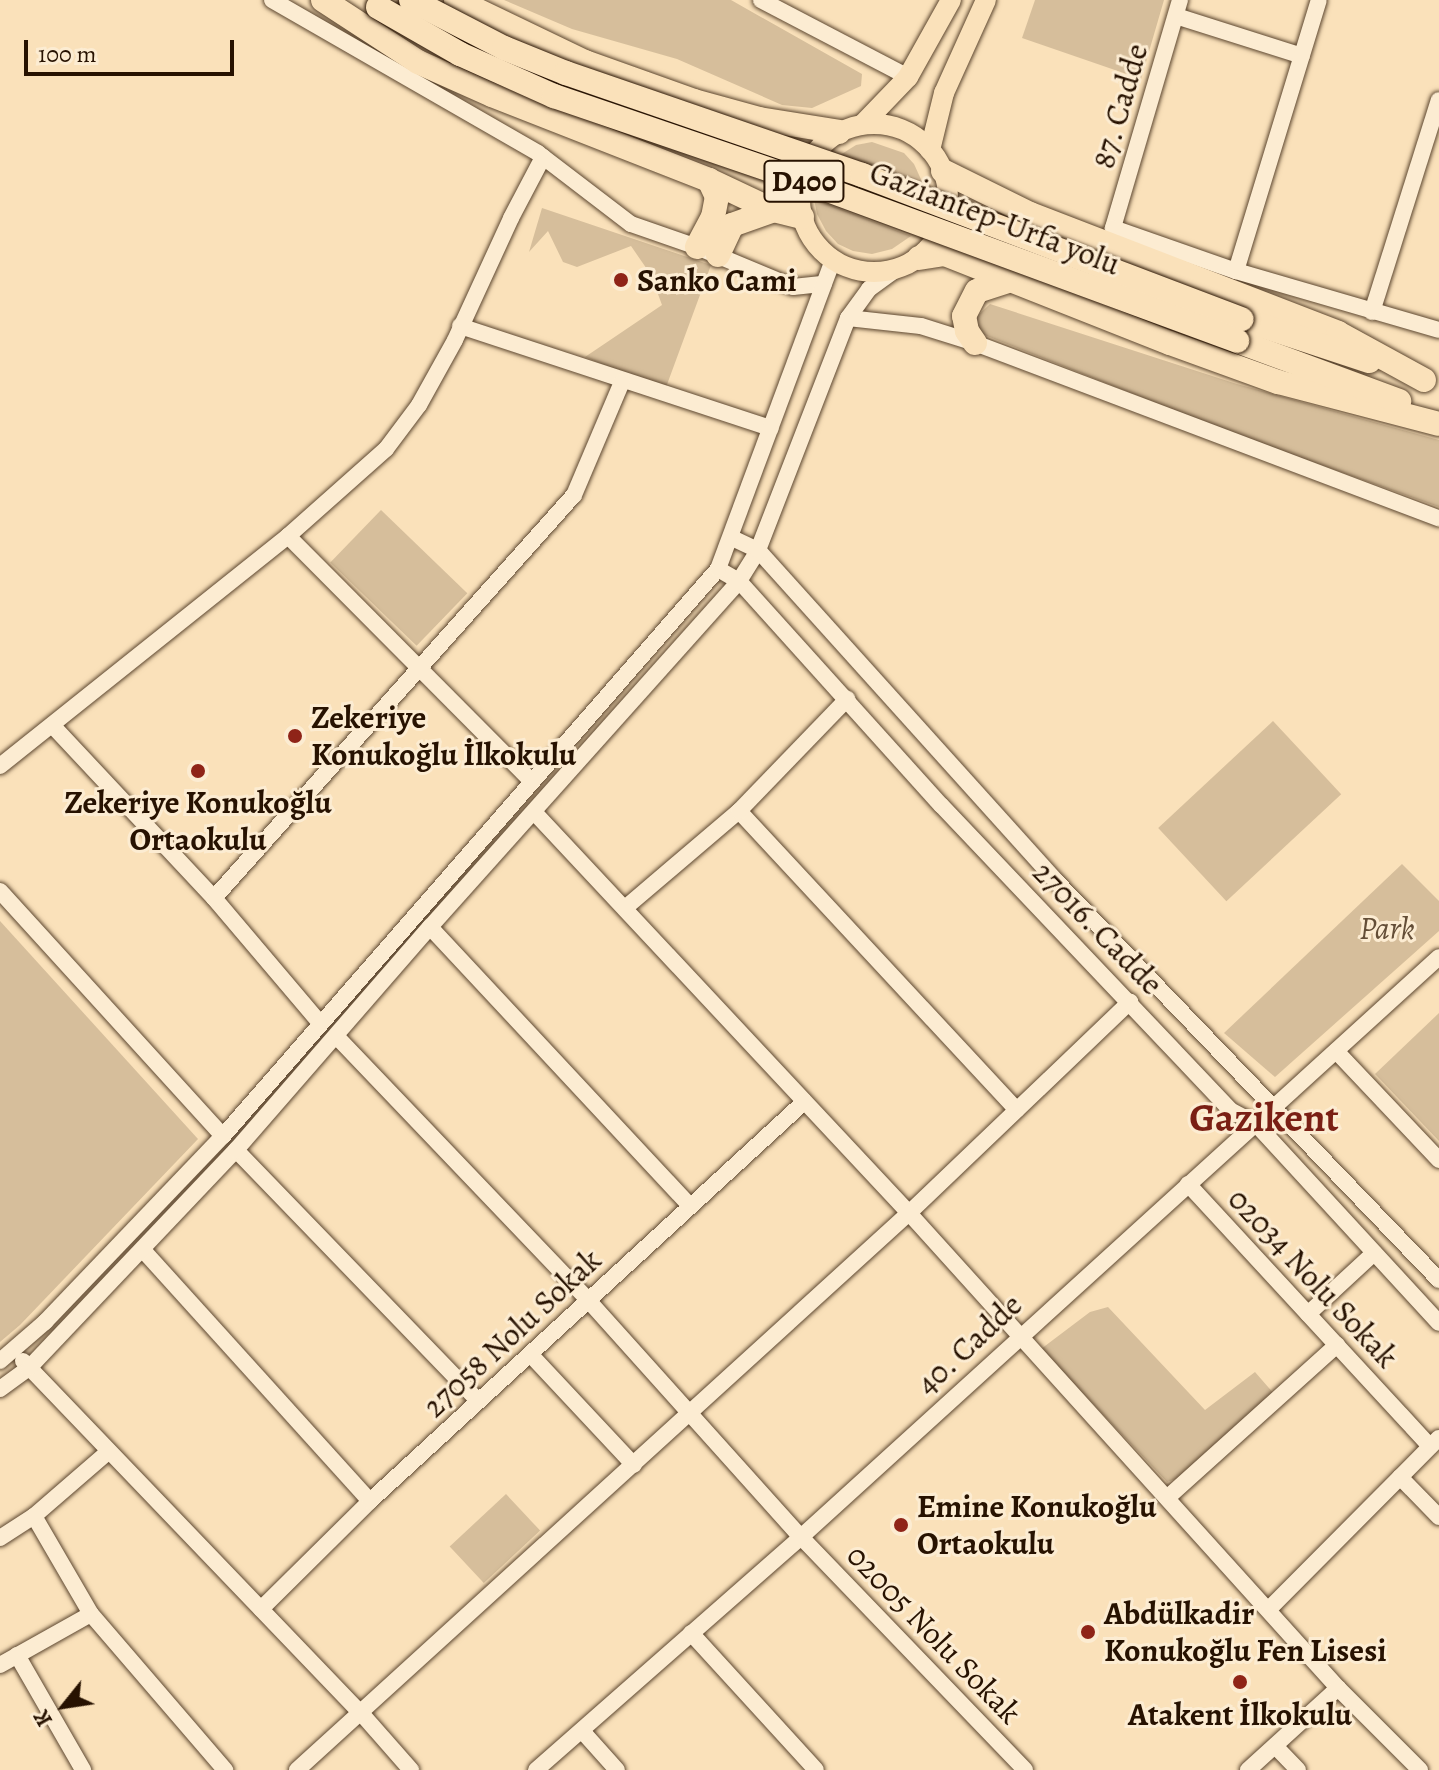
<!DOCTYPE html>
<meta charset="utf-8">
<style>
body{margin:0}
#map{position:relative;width:1439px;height:1770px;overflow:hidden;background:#fae1ba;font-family:Alegreya,serif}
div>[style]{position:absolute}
.green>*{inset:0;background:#d6be9b;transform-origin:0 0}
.roads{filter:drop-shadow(0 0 2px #5c462f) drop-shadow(0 0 2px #5c462f)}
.minor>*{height:16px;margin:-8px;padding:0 8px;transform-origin:8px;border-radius:8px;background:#fcecd2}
.major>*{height:20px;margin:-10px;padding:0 10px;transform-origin:10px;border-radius:10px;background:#fae1ba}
.major>.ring{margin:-10px;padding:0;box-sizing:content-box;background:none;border:20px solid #fae1ba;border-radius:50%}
.highway>*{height:24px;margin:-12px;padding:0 12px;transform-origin:12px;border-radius:12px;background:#fae1ba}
.bridges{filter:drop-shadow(0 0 2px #271201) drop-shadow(0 0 2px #271201)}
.highway-bridge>*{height:24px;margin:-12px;padding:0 12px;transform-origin:12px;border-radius:12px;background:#fae1ba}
.dots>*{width:22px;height:22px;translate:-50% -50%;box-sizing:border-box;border:4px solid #fcecd2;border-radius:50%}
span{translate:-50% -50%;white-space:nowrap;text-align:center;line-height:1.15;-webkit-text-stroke:6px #fcecd2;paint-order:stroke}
.shield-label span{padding:2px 6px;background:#fcecd2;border:2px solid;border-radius:6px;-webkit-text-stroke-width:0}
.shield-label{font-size:30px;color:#271201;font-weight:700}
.street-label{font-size:32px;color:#271201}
.poi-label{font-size:32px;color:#271201;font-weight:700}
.left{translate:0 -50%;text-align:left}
.park-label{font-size:32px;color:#644e37;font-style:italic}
.district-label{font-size:40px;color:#7a1f14;font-weight:700}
.north{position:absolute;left:24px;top:1666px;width:80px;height:80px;-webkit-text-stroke:6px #fcecd2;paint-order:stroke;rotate:240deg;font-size:22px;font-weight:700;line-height:32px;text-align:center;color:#271201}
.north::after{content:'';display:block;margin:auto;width:28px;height:36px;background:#271201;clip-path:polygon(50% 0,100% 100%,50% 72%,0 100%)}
.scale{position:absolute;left:24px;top:40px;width:210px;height:36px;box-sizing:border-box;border:4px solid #271201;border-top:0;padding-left:10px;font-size:24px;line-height:28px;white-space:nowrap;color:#271201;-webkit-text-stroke:6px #fcecd2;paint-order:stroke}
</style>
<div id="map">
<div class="green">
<i style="clip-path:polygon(504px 0,731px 0,862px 74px,861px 86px,812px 108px,782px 105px,677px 59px,572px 29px)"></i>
<i style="clip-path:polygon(1035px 0,1164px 0,1141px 79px,1022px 38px)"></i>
<i style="clip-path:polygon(872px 142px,904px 153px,914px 164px,924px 186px,837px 157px,856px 145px)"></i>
<i style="clip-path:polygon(814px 199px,911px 236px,892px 249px,872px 254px,853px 251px,838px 244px,826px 231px,817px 214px)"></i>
<i style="clip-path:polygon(542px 208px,711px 265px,665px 390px,585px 357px,662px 305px,651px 275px,631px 246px,577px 267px,563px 262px,548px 231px,529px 252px)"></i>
<i style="clip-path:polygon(990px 304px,1237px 384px,1439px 440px,1439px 507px,1240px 436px,972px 330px,973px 320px)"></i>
<i style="left:381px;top:510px;width:120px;height:73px;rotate:44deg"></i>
<i style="left:1273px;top:721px;width:100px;height:157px;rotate:47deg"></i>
<i style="clip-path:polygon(1402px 864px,1439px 901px,1439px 931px,1275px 1077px,1224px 1033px)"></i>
<i style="clip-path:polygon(0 921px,198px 1139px,20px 1325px,0 1342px)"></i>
<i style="clip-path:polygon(1439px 1013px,1439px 1141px,1375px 1074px)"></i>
<i style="clip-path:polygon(1108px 1307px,1205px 1410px,1255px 1372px,1275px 1395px,1182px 1477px,1167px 1482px,1041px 1349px,1090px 1312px)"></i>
<i style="left:506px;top:1494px;width:50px;height:77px;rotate:47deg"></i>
</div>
<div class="roads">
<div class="minor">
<i style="left:272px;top:0;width:307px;rotate:29.9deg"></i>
<i style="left:538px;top:153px;width:117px;rotate:37.4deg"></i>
<i style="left:631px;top:224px;width:70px;rotate:19.2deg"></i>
<i style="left:697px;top:247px;width:104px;rotate:22.6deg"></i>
<i style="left:793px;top:287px;width:31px;rotate:-6deg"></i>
<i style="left:761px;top:0;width:166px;rotate:27.6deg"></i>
<i style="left:1180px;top:0;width:238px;rotate:106.4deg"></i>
<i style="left:1113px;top:228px;width:130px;rotate:19.3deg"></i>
<i style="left:1236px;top:271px;width:211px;rotate:16.2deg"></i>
<i style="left:1176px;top:16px;width:132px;rotate:17.6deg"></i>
<i style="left:1236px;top:271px;width:283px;rotate:-73deg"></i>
<i style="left:1372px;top:312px;width:222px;rotate:-72.5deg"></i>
<i style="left:848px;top:318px;width:73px;rotate:6.3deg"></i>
<i style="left:921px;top:326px;width:57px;rotate:17.5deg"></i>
<i style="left:975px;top:343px;width:496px;rotate:20.7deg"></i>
<i style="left:460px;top:326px;width:327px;rotate:18.2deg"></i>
<i style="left:288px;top:536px;width:345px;rotate:45.2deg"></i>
<i style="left:732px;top:538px;width:29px;rotate:25deg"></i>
<i style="left:758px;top:550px;width:445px;rotate:48deg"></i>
<i style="left:1056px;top:881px;width:553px;rotate:46.17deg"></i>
<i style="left:718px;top:569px;width:24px;rotate:30deg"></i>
<i style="left:739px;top:581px;width:302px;rotate:48deg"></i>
<i style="left:941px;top:805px;width:420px;rotate:46.5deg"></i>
<i style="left:1230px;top:1110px;width:30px;rotate:28deg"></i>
<i style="left:1256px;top:1124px;width:270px;rotate:47.4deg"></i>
<i style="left:52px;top:725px;width:237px;rotate:46.9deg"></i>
<i style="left:214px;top:898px;width:164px;rotate:49.7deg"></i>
<i style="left:0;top:766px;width:369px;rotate:-38.6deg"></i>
<i style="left:288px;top:536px;width:131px;rotate:-41.6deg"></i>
<i style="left:386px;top:449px;width:55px;rotate:-53.1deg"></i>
<i style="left:419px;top:405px;width:74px;rotate:-61deg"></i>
<i style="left:455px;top:340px;width:134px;rotate:-65.3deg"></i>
<i style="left:511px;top:218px;width:69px;rotate:-62.3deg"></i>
<i style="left:739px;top:811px;width:408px;rotate:47.1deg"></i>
<i style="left:534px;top:812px;width:549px;rotate:46.92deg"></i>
<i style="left:909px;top:1213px;width:640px;rotate:47.91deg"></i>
<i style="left:1338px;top:1688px;width:116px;rotate:45deg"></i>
<i style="left:0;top:891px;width:331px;rotate:47.7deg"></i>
<i style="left:214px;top:898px;width:540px;rotate:-48.23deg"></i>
<i style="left:574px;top:495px;width:123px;rotate:-67deg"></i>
<i style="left:625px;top:908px;width:150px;rotate:-40.4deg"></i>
<i style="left:739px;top:811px;width:156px;rotate:-46deg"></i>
<i style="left:430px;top:927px;width:381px;rotate:47deg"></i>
<i style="left:337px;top:1037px;width:364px;rotate:46.3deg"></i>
<i style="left:588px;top:1300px;width:319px;rotate:48.1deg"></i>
<i style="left:801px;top:1537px;width:323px;rotate:46.1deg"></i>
<i style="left:1336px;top:1051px;width:150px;rotate:46.6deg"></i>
<i style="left:236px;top:1150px;width:349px;rotate:46deg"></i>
<i style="left:1188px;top:1184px;width:357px;rotate:47.3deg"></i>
<i style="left:143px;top:1250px;width:338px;rotate:47.9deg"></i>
<i style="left:1308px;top:1314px;width:90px;rotate:-42.7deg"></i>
<i style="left:530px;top:1354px;width:152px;rotate:46.9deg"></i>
<i style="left:0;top:1361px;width:60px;rotate:-40.9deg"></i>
<i style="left:45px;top:1322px;width:257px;rotate:-46.3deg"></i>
<i style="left:223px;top:1136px;width:753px;rotate:-48.88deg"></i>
<i style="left:718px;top:569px;width:330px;rotate:-69.6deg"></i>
<i style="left:23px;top:1361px;width:488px;rotate:46.2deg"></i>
<i style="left:361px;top:1713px;width:76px;rotate:48.7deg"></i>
<i style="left:0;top:1389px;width:36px;rotate:-36deg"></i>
<i style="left:29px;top:1368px;width:301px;rotate:-46.5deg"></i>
<i style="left:236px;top:1150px;width:296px;rotate:-49deg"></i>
<i style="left:430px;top:927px;width:464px;rotate:-48.2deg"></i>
<i style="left:739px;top:581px;width:36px;rotate:-58deg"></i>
<i style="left:758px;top:550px;width:249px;rotate:-68.8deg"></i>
<i style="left:848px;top:318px;width:36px;rotate:-54deg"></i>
<i style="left:869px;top:289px;width:34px;rotate:-36deg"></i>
<i style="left:1400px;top:1477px;width:56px;rotate:45.7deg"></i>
<i style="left:1167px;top:1498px;width:229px;rotate:-42deg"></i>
<i style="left:34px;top:1516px;width:113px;rotate:59.8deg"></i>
<i style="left:91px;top:1614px;width:206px;rotate:49.3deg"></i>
<i style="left:0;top:1538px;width:40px;rotate:-32.9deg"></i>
<i style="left:34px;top:1516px;width:99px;rotate:-40.9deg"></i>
<i style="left:261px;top:1609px;width:153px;rotate:-44.7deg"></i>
<i style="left:370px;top:1501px;width:590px;rotate:-42.59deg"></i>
<i style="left:1269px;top:1609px;width:241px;rotate:-45.2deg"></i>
<i style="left:691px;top:1633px;width:185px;rotate:47.6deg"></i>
<i style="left:17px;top:1655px;width:133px;rotate:60.1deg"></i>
<i style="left:0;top:1665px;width:104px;rotate:-29.3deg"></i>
<i style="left:583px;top:1732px;width:51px;rotate:48.2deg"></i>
<i style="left:1275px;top:1746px;width:33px;rotate:46deg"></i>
<i style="left:297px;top:1770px;width:828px;rotate:-42.31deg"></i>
<i style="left:909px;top:1213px;width:306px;rotate:-43.7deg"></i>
<i style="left:536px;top:1770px;width:353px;rotate:-41.3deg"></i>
<i style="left:801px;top:1537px;width:862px;rotate:-42.27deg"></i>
<i style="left:1248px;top:1770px;width:122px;rotate:-42.3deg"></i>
</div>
<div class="major">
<i class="ring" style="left:800px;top:124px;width:128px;height:128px"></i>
<i style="left:863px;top:124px;width:65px;rotate:-46.2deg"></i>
<i style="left:908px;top:77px;width:88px;rotate:-60.8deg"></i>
<i style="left:930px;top:150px;width:59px;rotate:-76.2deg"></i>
<i style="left:944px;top:93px;width:102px;rotate:-65.7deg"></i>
</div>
<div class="highway">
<i style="left:323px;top:0;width:113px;rotate:33.1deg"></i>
<i style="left:418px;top:62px;width:81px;rotate:24deg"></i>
<i style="left:492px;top:95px;width:233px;rotate:21.4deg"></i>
<i style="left:709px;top:180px;width:68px;rotate:25.4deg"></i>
<i style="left:770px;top:209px;width:33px;rotate:14deg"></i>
<i style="left:456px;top:0;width:143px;rotate:25.7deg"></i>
<i style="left:585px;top:62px;width:116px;rotate:19.7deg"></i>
<i style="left:694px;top:101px;width:67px;rotate:15.5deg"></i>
<i style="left:759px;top:119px;width:81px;rotate:9.2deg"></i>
<i style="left:943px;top:171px;width:97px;rotate:26.3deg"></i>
<i style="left:1030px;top:214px;width:330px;rotate:21.1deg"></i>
<i style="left:1338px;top:333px;width:98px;rotate:28.7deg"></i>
<i style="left:697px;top:247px;width:34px;rotate:-62deg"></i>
<i style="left:713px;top:217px;width:20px;rotate:-79deg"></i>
<i style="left:717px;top:197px;width:19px;rotate:-115deg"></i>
<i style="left:718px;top:255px;width:33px;rotate:-65deg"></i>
<i style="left:732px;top:225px;width:45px;rotate:-19.7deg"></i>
<i style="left:919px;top:258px;width:26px;rotate:-9deg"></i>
<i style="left:945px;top:254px;width:242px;rotate:21.6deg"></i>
<i style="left:1170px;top:343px;width:115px;rotate:19.9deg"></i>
<i style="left:1278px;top:382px;width:166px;rotate:14.6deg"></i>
<i style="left:1242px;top:319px;width:134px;rotate:18.3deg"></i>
<i style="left:1237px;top:341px;width:173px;rotate:20.3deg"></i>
<i style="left:975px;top:343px;width:14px;rotate:-124deg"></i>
<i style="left:967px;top:331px;width:15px;rotate:-101deg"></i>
<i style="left:964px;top:316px;width:28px;rotate:-63deg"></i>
<i style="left:977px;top:291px;width:38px;rotate:-18deg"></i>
</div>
</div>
<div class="bridges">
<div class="highway-bridge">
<i style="left:411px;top:0;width:105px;rotate:27.3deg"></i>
<i style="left:504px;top:48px;width:67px;rotate:22deg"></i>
<i style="left:566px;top:73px;width:313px;rotate:19deg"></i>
<i style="left:862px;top:175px;width:406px;rotate:20.8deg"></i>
<i style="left:378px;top:7px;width:95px;rotate:29.8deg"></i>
<i style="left:460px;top:54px;width:103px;rotate:24.1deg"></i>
<i style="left:554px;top:96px;width:275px;rotate:18.9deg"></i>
<i style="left:814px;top:185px;width:451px;rotate:20.2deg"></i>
</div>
</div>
<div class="dots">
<i style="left:621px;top:280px;background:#8f2418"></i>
<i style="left:295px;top:736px;background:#8f2418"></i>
<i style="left:198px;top:771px;background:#8f2418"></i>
<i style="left:901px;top:1525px;background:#8f2418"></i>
<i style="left:1088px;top:1632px;background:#8f2418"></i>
<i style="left:1240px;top:1682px;background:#8f2418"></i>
</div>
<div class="shield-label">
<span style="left:804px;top:181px">D400</span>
</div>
<div class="street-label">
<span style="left:1120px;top:106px;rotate:-74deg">87. Cadde</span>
<span style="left:995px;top:218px;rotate:21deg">Gaziantep-Urfa yolu</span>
<span style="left:1098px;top:928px;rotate:46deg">27016. Cadde</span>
<span style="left:1313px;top:1278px;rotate:47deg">02034 Nolu Sokak</span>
<span style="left:512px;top:1333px;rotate:-43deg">27058 Nolu Sokak</span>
<span style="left:969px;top:1344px;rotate:-43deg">40. Cadde</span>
<span style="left:934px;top:1634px;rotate:46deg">02005 Nolu Sokak</span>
</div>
<div class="poi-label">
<span class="left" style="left:637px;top:280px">Sanko Cami</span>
<span class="left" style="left:311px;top:736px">Zekeriye<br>Konukoğlu İlkokulu</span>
<span style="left:198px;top:821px">Zekeriye Konukoğlu<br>Ortaokulu</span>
<span class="left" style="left:917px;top:1525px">Emine Konukoğlu<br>Ortaokulu</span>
<span class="left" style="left:1104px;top:1632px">Abdülkadir<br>Konukoğlu Fen Lisesi</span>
<span style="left:1240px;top:1714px">Atakent İlkokulu</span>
</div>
<div class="park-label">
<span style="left:1387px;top:928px">Park</span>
</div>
<div class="district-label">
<span style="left:1264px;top:1118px">Gazikent</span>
</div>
<div class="north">K</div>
<div class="scale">100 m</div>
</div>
